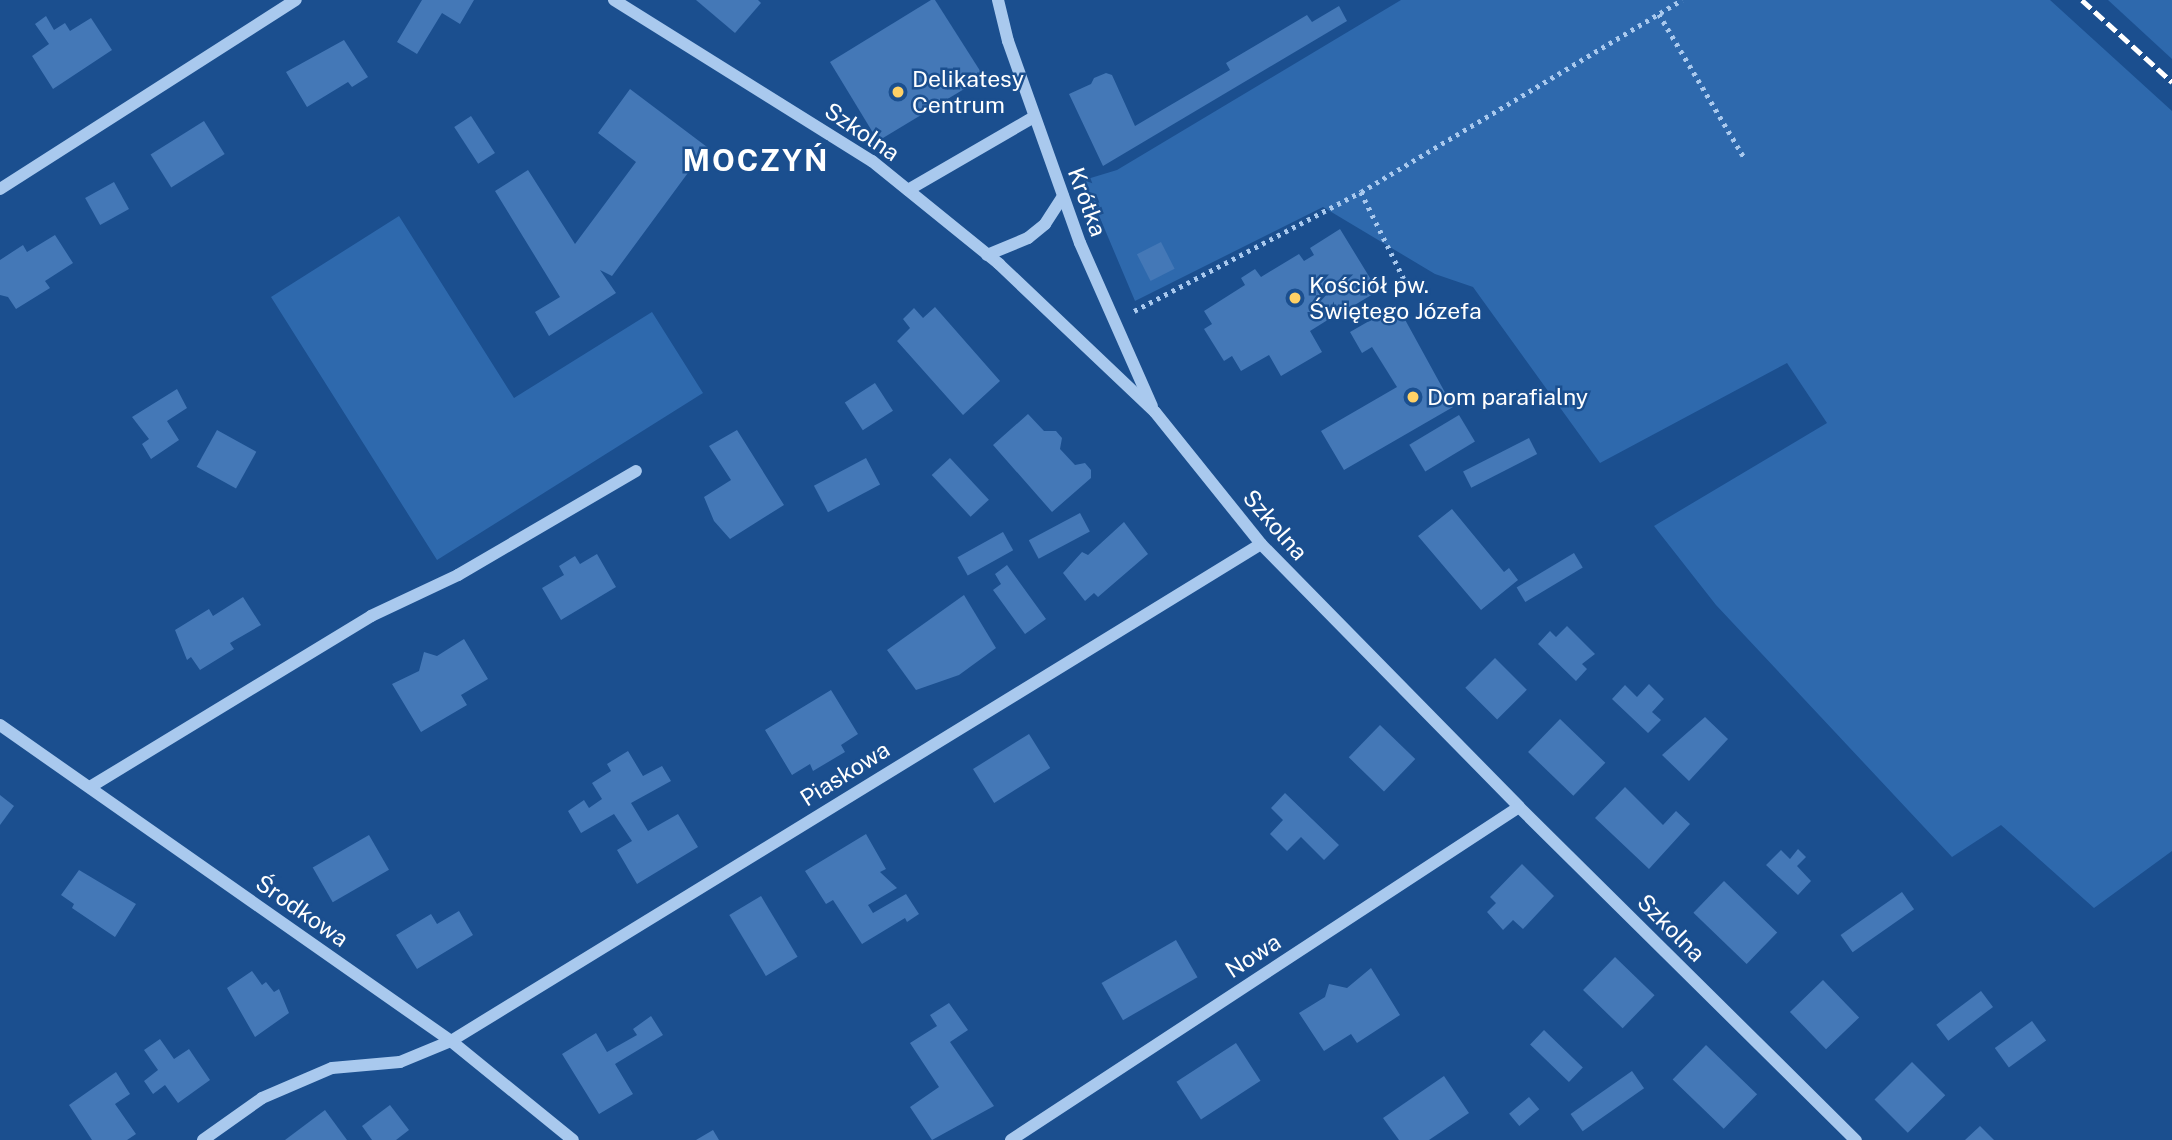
<!DOCTYPE html>
<meta charset="utf-8">
<style>
body{margin:0}
#map{position:relative;width:2172px;height:1140px;overflow:hidden;background:#1b4f8f;font-family:"Public Sans",sans-serif}
div>[style]{position:absolute}
.green>*{inset:0;background:#2e69ad}
.building>*{inset:0;background:#4478b7;transform-origin:0 0}
.path>*{height:4.5px;margin-top:-2.25px;transform-origin:0;background:repeating-linear-gradient(90deg,#a9c9ee 0 3.5px,transparent 0 8.5px)}
.minor>*{height:12px;margin:-6px;padding:0 6px;transform-origin:6px;border-radius:6px;background:#a9c9ee}
.rail>*{height:5px;margin-top:-2.5px;transform-origin:0;background:repeating-linear-gradient(90deg,#fff 0 12px,transparent 0 17px)}
.dots>*{width:19px;height:19px;translate:-50% -50%;box-sizing:border-box;border:4px solid #1b4f8f;border-radius:50%}
span{translate:-50% -50%;white-space:nowrap;text-align:center;line-height:1.15;-webkit-text-stroke:5px #1b4f8f;paint-order:stroke}
.poi-label{font-size:23px;color:#fff}
.left{translate:0 -50%;text-align:left}
.street-label{font-size:23px;color:#fff}
.district-label{font-size:30px;color:#fff;font-weight:700;letter-spacing:2px}
</style>
<div id="map">
<div class="green">
<i style="clip-path:polygon(1401px 0,2050px 0,2172px 111px,2172px 851px,2094px 908px,2001px 825px,1952px 857px,1716px 605px,1654px 526px,1827px 423px,1787px 363px,1600px 463px,1473px 287px,1435px 274px,1323px 207px,1135px 301px,1084px 180px,1117px 170px)"></i>
<i style="clip-path:polygon(2108px 0,2172px 0,2172px 59px)"></i>
<i style="clip-path:polygon(399px 216px,514px 398px,652px 312px,703px 393px,437px 560px,271px 297px)"></i>
</div>
<div class="building">
<i style="clip-path:polygon(422px 0,474px 0,460px 24px,442px 13px,417px 54px,397px 42px)"></i>
<i style="clip-path:polygon(696px 0,758px 0,761px 3px,735px 33px)"></i>
<i style="clip-path:polygon(931px 0,935px 0,984px 77px,878px 141px,830px 62px)"></i>
<i style="clip-path:polygon(1339px 6px,1347px 21px,1103px 166px,1069px 94px,1091px 84px,1094px 78px,1106px 73px,1112px 75px,1135px 126px,1230px 70px,1226px 63px,1307px 15px,1312px 22px)"></i>
<i style="clip-path:polygon(46px 16px,54px 30px,65px 23px,70px 31px,91px 18px,112px 50px,53px 89px,32px 56px,49px 44px,35px 24px)"></i>
<i style="clip-path:polygon(344px 40px,368px 77px,352px 87px,348px 82px,307px 107px,286px 72px)"></i>
<i style="clip-path:polygon(630px 89px,707px 147px,612px 276px,600px 270px,616px 293px,549px 336px,535px 312px,560px 297px,495px 191px,528px 170px,575px 244px,636px 162px,598px 133px)"></i>
<i style="left:471px;top:116px;width:44px;height:20px;rotate:57deg"></i>
<i style="left:204px;top:121px;width:39px;height:63px;rotate:58deg"></i>
<i style="left:114px;top:182px;width:31px;height:33px;rotate:61deg"></i>
<i style="clip-path:polygon(1340px 229px,1378px 291px,1343px 312px,1339px 305px,1331px 310px,1334px 316px,1310px 331px,1322px 352px,1281px 376px,1269px 355px,1241px 371px,1232px 356px,1224px 361px,1204px 329px,1212px 324px,1204px 311px,1245px 285px,1241px 278px,1255px 269px,1261px 277px,1299px 254px,1304px 261px,1314px 255px,1310px 248px)"></i>
<i style="clip-path:polygon(55px 235px,73px 263px,45px 281px,50px 288px,16px 309px,8px 297px,0 295px,0 260px,23px 245px,27px 252px)"></i>
<i style="left:1161px;top:242px;width:30px;height:27px;rotate:63deg"></i>
<i style="clip-path:polygon(1397px 305px,1453px 407px,1344px 470px,1321px 431px,1397px 387px,1372px 347px,1362px 353px,1350px 332px)"></i>
<i style="clip-path:polygon(935px 307px,1000px 381px,963px 415px,897px 341px,910px 328px,903px 319px,914px 308px,923px 318px)"></i>
<i style="left:875px;top:383px;width:33px;height:36px;rotate:57deg"></i>
<i style="clip-path:polygon(177px 389px,187px 408px,167px 421px,179px 440px,151px 459px,142px 444px,149px 439px,132px 417px)"></i>
<i style="clip-path:polygon(1028px 414px,1044px 431px,1056px 431px,1062px 438px,1060px 449px,1075px 465px,1085px 463px,1091px 470px,1091px 478px,1052px 512px,993px 445px)"></i>
<i style="left:1459px;top:415px;width:31px;height:58px;rotate:59deg"></i>
<i style="left:217px;top:430px;width:45px;height:42px;rotate:29deg"></i>
<i style="clip-path:polygon(737px 430px,784px 505px,730px 539px,714px 521px,704px 497px,731px 480px,709px 446px)"></i>
<i style="left:1529px;top:438px;width:18px;height:74px;rotate:63deg"></i>
<i style="left:866px;top:458px;width:30px;height:59px;rotate:62deg"></i>
<i style="left:950px;top:458px;width:57px;height:25px;rotate:47deg"></i>
<i style="clip-path:polygon(1452px 509px,1504px 572px,1509px 568px,1518px 580px,1481px 610px,1418px 536px)"></i>
<i style="left:1080px;top:513px;width:21px;height:58px;rotate:62deg"></i>
<i style="clip-path:polygon(1124px 522px,1148px 554px,1098px 597px,1094px 593px,1085px 601px,1063px 573px,1082px 552px,1088px 555px)"></i>
<i style="left:1003px;top:532px;width:21px;height:52px;rotate:61deg"></i>
<i style="left:1574px;top:553px;width:17px;height:67px;rotate:59deg"></i>
<i style="clip-path:polygon(597px 554px,616px 587px,561px 620px,542px 588px,564px 575px,559px 566px,575px 556px,580px 564px)"></i>
<i style="clip-path:polygon(1007px 565px,1046px 619px,1025px 634px,993px 590px,1001px 584px,995px 574px)"></i>
<i style="clip-path:polygon(964px 595px,996px 648px,959px 675px,916px 690px,887px 650px)"></i>
<i style="clip-path:polygon(243px 597px,261px 625px,230px 643px,234px 649px,200px 670px,191px 657px,187px 660px,175px 630px,209px 609px,213px 616px)"></i>
<i style="clip-path:polygon(1567px 626px,1595px 654px,1582px 664px,1587px 669px,1576px 681px,1538px 644px,1550px 631px,1556px 637px)"></i>
<i style="clip-path:polygon(464px 639px,488px 679px,461px 695px,467px 705px,421px 732px,392px 684px,419px 671px,424px 652px,437px 656px)"></i>
<i style="left:1495px;top:658px;width:45px;height:42px;rotate:45deg"></i>
<i style="clip-path:polygon(1649px 684px,1664px 699px,1652px 712px,1661px 720px,1648px 733px,1612px 699px,1625px 685px,1637px 697px)"></i>
<i style="clip-path:polygon(831px 690px,858px 734px,841px 745px,845px 752px,813px 771px,810px 764px,792px 775px,765px 730px)"></i>
<i style="clip-path:polygon(1705px 717px,1728px 739px,1689px 781px,1662px 755px)"></i>
<i style="left:1560px;top:719px;width:63px;height:46px;rotate:44deg"></i>
<i style="left:1380px;top:725px;width:49px;height:45px;rotate:44deg"></i>
<i style="left:1029px;top:734px;width:40px;height:66px;rotate:58deg"></i>
<i style="clip-path:polygon(628px 751px,643px 776px,662px 766px,671px 781px,631px 803px,648px 831px,678px 814px,698px 847px,637px 884px,617px 850px,632px 841px,614px 814px,581px 833px,568px 811px,584px 800px,589px 808px,602px 799px,592px 783px,611px 771px,607px 764px)"></i>
<i style="clip-path:polygon(1625px 787px,1663px 825px,1676px 811px,1690px 824px,1649px 869px,1595px 818px)"></i>
<i style="clip-path:polygon(1285px 793px,1339px 845px,1324px 860px,1301px 837px,1287px 851px,1270px 834px,1283px 820px,1271px 808px)"></i>
<i style="clip-path:polygon(0 795px,14px 806px,0 825px)"></i>
<i style="clip-path:polygon(866px 834px,886px 869px,880px 872px,897px 888px,868px 905px,873px 913px,906px 894px,919px 914px,907px 922px,905px 918px,862px 944px,833px 900px,826px 904px,805px 871px)"></i>
<i style="left:369px;top:835px;width:40px;height:65px;rotate:60deg"></i>
<i style="clip-path:polygon(1798px 849px,1806px 857px,1797px 866px,1811px 881px,1798px 895px,1766px 865px,1781px 850px,1790px 859px)"></i>
<i style="clip-path:polygon(1522px 864px,1554px 896px,1523px 929px,1513px 920px,1503px 930px,1487px 912px,1496px 903px,1490px 897px)"></i>
<i style="clip-path:polygon(79px 870px,136px 904px,115px 937px,72px 908px,74px 904px,61px 895px)"></i>
<i style="left:1724px;top:881px;width:74px;height:44px;rotate:44deg"></i>
<i style="left:1902px;top:892px;width:21px;height:75px;rotate:55deg"></i>
<i style="left:761px;top:896px;width:71px;height:37px;rotate:59deg"></i>
<i style="clip-path:polygon(459px 911px,473px 935px,417px 969px,396px 935px,431px 914px,437px 924px)"></i>
<i style="left:1176px;top:940px;width:43px;height:86px;rotate:60deg"></i>
<i style="left:1615px;top:957px;width:55px;height:46px;rotate:44deg"></i>
<i style="clip-path:polygon(1371px 968px,1400px 1015px,1357px 1043px,1351px 1034px,1324px 1051px,1299px 1013px,1325px 997px,1329px 984px,1347px 988px)"></i>
<i style="clip-path:polygon(252px 971px,262px 985px,266px 982px,274px 992px,279px 989px,289px 1013px,255px 1037px,227px 988px)"></i>
<i style="left:1823px;top:980px;width:52px;height:46px;rotate:46deg"></i>
<i style="left:1981px;top:991px;width:20px;height:56px;rotate:53deg"></i>
<i style="clip-path:polygon(949px 1003px,968px 1030px,950px 1042px,994px 1106px,932px 1140px,910px 1107px,939px 1087px,910px 1043px,937px 1026px,930px 1015px)"></i>
<i style="clip-path:polygon(651px 1016px,663px 1035px,615px 1064px,633px 1094px,599px 1114px,562px 1054px,596px 1033px,607px 1052px,637px 1035px,633px 1029px)"></i>
<i style="left:2032px;top:1021px;width:24px;height:46px;rotate:54deg"></i>
<i style="left:1544px;top:1030px;width:54px;height:20px;rotate:44deg"></i>
<i style="clip-path:polygon(160px 1039px,174px 1059px,189px 1049px,210px 1080px,178px 1103px,165px 1085px,153px 1094px,144px 1081px,158px 1070px,144px 1050px)"></i>
<i style="left:1236px;top:1043px;width:45px;height:71px;rotate:57deg"></i>
<i style="left:1706px;top:1045px;width:71px;height:48px;rotate:44deg"></i>
<i style="left:1912px;top:1062px;width:47px;height:53px;rotate:45deg"></i>
<i style="left:1632px;top:1071px;width:21px;height:75px;rotate:55deg"></i>
<i style="clip-path:polygon(116px 1072px,130px 1094px,115px 1104px,136px 1134px,127px 1140px,92px 1140px,69px 1105px)"></i>
<i style="clip-path:polygon(1444px 1076px,1469px 1113px,1429px 1140px,1399px 1140px,1383px 1118px)"></i>
<i style="left:1529px;top:1097px;width:16px;height:26px;rotate:50deg"></i>
<i style="clip-path:polygon(390px 1105px,409px 1130px,396px 1140px,372px 1140px,362px 1126px)"></i>
<i style="clip-path:polygon(325px 1110px,347px 1140px,285px 1140px)"></i>
<i style="clip-path:polygon(1980px 1126px,1994px 1140px,1965px 1140px)"></i>
<i style="clip-path:polygon(713px 1130px,719px 1140px,696px 1140px)"></i>
</div>
<div class="path">
<i style="left:1659px;top:14px;width:169px;rotate:59.3deg"></i>
<i style="left:1361px;top:192px;width:102px;rotate:63.7deg"></i>
<i style="left:1134px;top:311px;width:256px;rotate:-27.7deg"></i>
<i style="left:1361px;top:192px;width:374px;rotate:-30.9deg"></i>
</div>
<div class="minor">
<i style="left:614px;top:0;width:304px;rotate:32deg"></i>
<i style="left:872px;top:161px;width:164px;rotate:39deg"></i>
<i style="left:999px;top:264px;width:215px;rotate:43.5deg"></i>
<i style="left:1155px;top:412px;width:169px;rotate:51.2deg"></i>
<i style="left:1261px;top:544px;width:368px;rotate:45.5deg"></i>
<i style="left:1519px;top:807px;width:474px;rotate:44.7deg"></i>
<i style="left:998px;top:0;width:42px;rotate:76.3deg"></i>
<i style="left:1008px;top:41px;width:214px;rotate:70.4deg"></i>
<i style="left:1080px;top:243px;width:178px;rotate:66.2deg"></i>
<i style="left:0;top:189px;width:351px;rotate:-32.6deg"></i>
<i style="left:908px;top:190px;width:146px;rotate:-30.1deg"></i>
<i style="left:987px;top:255px;width:44px;rotate:-22.5deg"></i>
<i style="left:1028px;top:238px;width:22px;rotate:-39deg"></i>
<i style="left:1045px;top:224px;width:33px;rotate:-57deg"></i>
<i style="left:0;top:725px;width:551px;rotate:35.02deg"></i>
<i style="left:451px;top:1041px;width:157px;rotate:39.1deg"></i>
<i style="left:90px;top:787px;width:329px;rotate:-31.3deg"></i>
<i style="left:371px;top:616px;width:96px;rotate:-25.2deg"></i>
<i style="left:458px;top:575px;width:206px;rotate:-30.3deg"></i>
<i style="left:203px;top:1140px;width:72px;rotate:-35.4deg"></i>
<i style="left:262px;top:1098px;width:76px;rotate:-23.2deg"></i>
<i style="left:332px;top:1068px;width:68px;rotate:-5deg"></i>
<i style="left:400px;top:1062px;width:55px;rotate:-22.4deg"></i>
<i style="left:451px;top:1041px;width:950px;rotate:-31.53deg"></i>
<i style="left:1011px;top:1140px;width:607px;rotate:-33.25deg"></i>
</div>
<div class="rail">
<i style="left:2082px;top:0;width:122px;rotate:42.3deg"></i>
</div>
<div class="dots">
<i style="left:898px;top:92px;background:#ffd166"></i>
<i style="left:1295px;top:298px;background:#ffd166"></i>
<i style="left:1413px;top:397px;background:#ffd166"></i>
</div>
<div class="poi-label">
<span class="left" style="left:912px;top:92px">Delikatesy<br>Centrum</span>
<span class="left" style="left:1309px;top:298px">Kościół pw.<br>Świętego Józefa</span>
<span class="left" style="left:1427px;top:397px">Dom parafialny</span>
</div>
<div class="street-label">
<span style="left:862px;top:132px;rotate:34deg">Szkolna</span>
<span style="left:1087px;top:202px;rotate:70deg">Krótka</span>
<span style="left:1275px;top:525px;rotate:49deg">Szkolna</span>
<span style="left:845px;top:774px;rotate:-32deg">Piaskowa</span>
<span style="left:302px;top:911px;rotate:35deg">Środkowa</span>
<span style="left:1671px;top:928px;rotate:45deg">Szkolna</span>
<span style="left:1253px;top:956px;rotate:-33deg">Nowa</span>
</div>
<div class="district-label">
<span style="left:756px;top:160px">MOCZYŃ</span>
</div>
</div>
